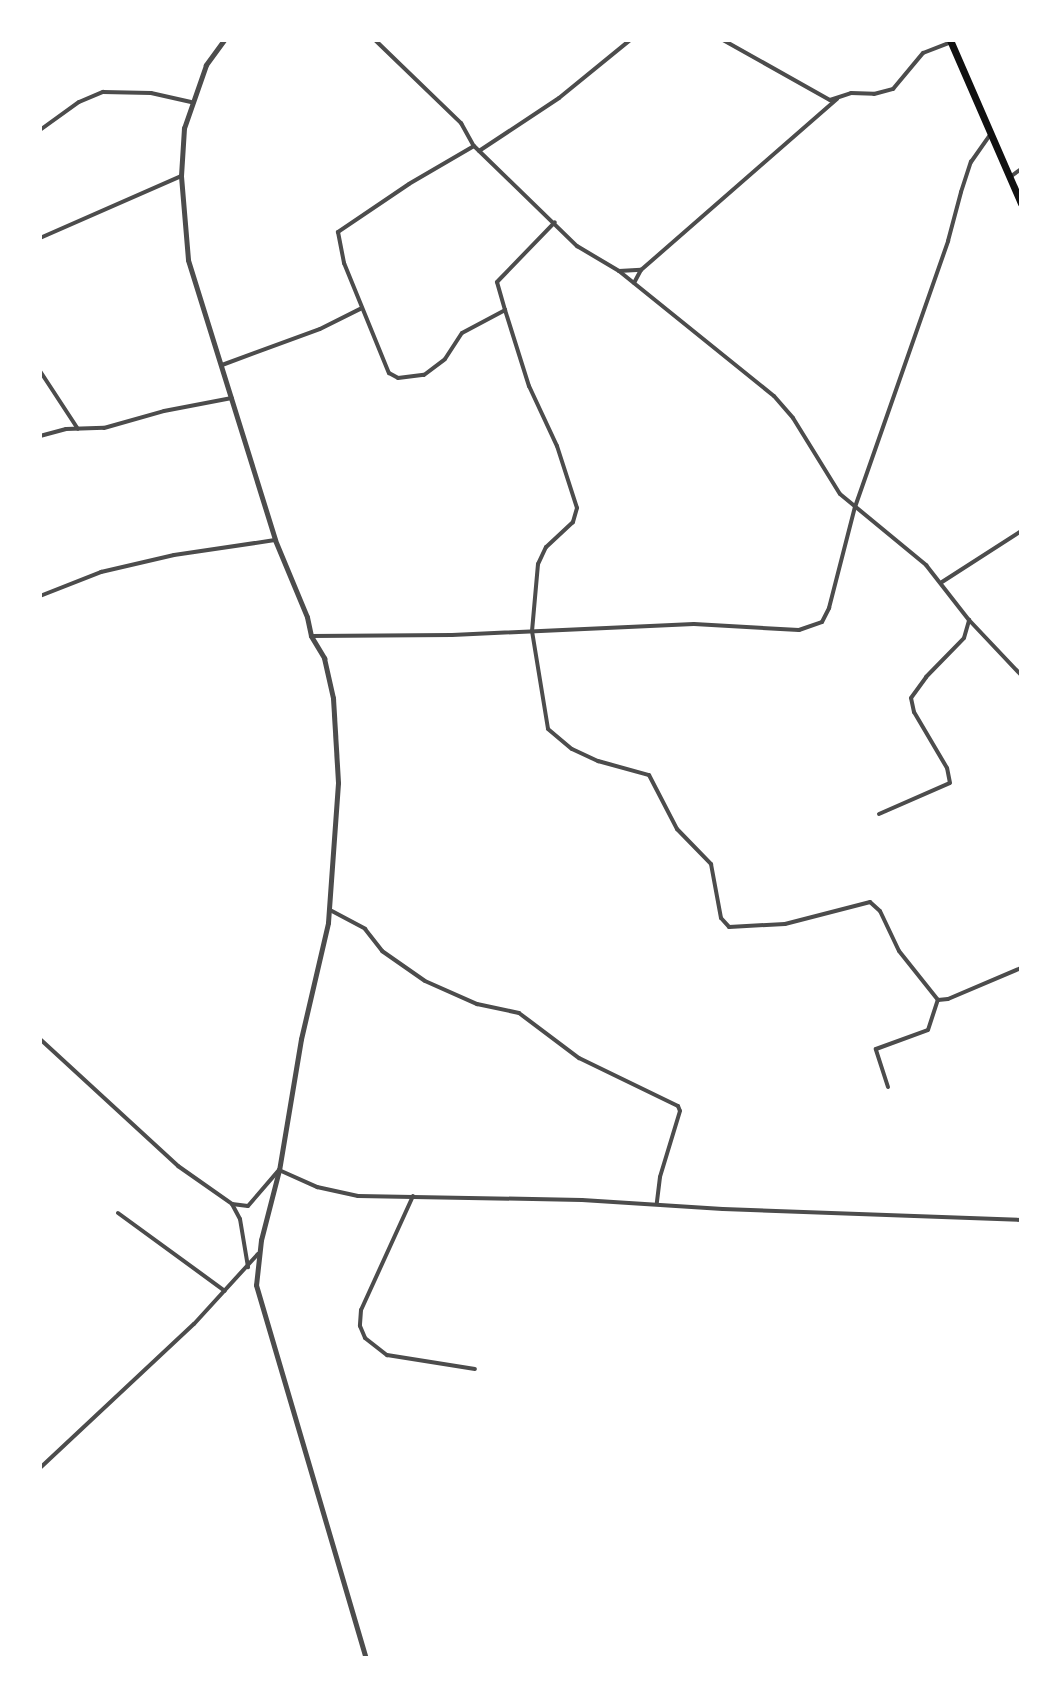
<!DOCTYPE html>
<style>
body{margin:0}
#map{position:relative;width:1061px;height:1698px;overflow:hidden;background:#fff;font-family:Roboto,sans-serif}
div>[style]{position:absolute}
.minor>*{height:4px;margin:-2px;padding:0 2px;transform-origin:2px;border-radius:2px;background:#4c4c4c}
.tertiary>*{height:5px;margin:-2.5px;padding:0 2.5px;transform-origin:2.5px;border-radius:2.5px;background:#4c4c4c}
.trunk>*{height:7px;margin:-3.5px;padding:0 3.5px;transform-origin:3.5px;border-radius:3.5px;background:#111}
span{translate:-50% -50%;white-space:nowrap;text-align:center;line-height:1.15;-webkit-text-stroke:6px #fff;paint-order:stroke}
.frame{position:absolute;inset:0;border:42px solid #fff;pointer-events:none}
</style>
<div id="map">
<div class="minor">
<i style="left:375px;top:40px;width:120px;rotate:44deg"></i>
<i style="left:461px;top:123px;width:26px;rotate:61deg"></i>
<i style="left:474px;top:146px;width:144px;rotate:44.2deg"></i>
<i style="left:577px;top:246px;width:49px;rotate:30.8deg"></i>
<i style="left:619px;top:271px;width:199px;rotate:38.9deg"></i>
<i style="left:774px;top:396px;width:29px;rotate:49deg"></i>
<i style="left:793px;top:418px;width:89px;rotate:58.3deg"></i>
<i style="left:840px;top:494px;width:112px;rotate:39.5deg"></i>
<i style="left:926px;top:565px;width:70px;rotate:52deg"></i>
<i style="left:969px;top:620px;width:76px;rotate:46.6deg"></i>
<i style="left:723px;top:40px;width:123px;rotate:29.3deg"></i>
<i style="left:830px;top:100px;width:22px;rotate:-18deg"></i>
<i style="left:851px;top:93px;width:23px;rotate:2deg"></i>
<i style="left:874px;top:94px;width:20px;rotate:-15deg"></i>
<i style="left:893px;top:89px;width:47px;rotate:-50.2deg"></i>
<i style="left:923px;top:53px;width:28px;rotate:-21deg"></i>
<i style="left:40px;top:130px;width:48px;rotate:-35.7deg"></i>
<i style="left:79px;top:102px;width:26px;rotate:-23deg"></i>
<i style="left:103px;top:92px;width:48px;rotate:1.2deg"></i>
<i style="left:151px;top:93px;width:41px;rotate:12.7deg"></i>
<i style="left:474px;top:146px;width:75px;rotate:149.7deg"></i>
<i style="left:409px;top:184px;width:86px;rotate:145.9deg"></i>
<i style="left:338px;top:232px;width:32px;rotate:79deg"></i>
<i style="left:344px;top:263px;width:119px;rotate:67.8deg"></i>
<i style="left:389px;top:373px;width:10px;rotate:29deg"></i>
<i style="left:398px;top:378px;width:26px;rotate:-7deg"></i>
<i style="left:424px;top:375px;width:26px;rotate:-37deg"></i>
<i style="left:445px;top:359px;width:31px;rotate:-57deg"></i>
<i style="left:462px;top:333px;width:49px;rotate:-28.1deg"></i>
<i style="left:505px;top:310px;width:29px;rotate:-106deg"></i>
<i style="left:497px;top:282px;width:83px;rotate:-46deg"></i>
<i style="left:479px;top:151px;width:96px;rotate:-33.5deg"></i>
<i style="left:559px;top:98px;width:92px;rotate:-39.2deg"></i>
<i style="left:1010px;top:177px;width:14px;rotate:-36deg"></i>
<i style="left:40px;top:238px;width:154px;rotate:-23.7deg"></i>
<i style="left:619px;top:271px;width:22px;rotate:-3deg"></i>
<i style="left:634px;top:283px;width:15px;rotate:-62deg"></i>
<i style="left:641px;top:270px;width:260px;rotate:-41.1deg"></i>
<i style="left:505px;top:310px;width:80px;rotate:72.5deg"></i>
<i style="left:529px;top:386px;width:66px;rotate:65deg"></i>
<i style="left:557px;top:446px;width:65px;rotate:72.1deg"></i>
<i style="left:577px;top:508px;width:15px;rotate:106deg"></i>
<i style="left:573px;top:522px;width:37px;rotate:137deg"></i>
<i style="left:546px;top:547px;width:19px;rotate:115deg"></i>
<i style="left:538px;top:564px;width:67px;rotate:95.1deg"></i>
<i style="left:532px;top:631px;width:99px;rotate:80.7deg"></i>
<i style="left:548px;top:729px;width:31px;rotate:40deg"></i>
<i style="left:572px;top:749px;width:29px;rotate:25deg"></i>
<i style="left:598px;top:761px;width:53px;rotate:15.4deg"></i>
<i style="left:649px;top:775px;width:61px;rotate:62.6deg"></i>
<i style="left:677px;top:829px;width:49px;rotate:45.8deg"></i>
<i style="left:711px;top:864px;width:55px;rotate:79.5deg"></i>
<i style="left:721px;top:918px;width:12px;rotate:48deg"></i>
<i style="left:729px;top:927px;width:56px;rotate:-3.1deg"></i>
<i style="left:785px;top:924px;width:88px;rotate:-14.5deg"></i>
<i style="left:870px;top:902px;width:13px;rotate:42deg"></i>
<i style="left:880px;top:911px;width:44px;rotate:64.6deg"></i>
<i style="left:899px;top:951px;width:63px;rotate:51.5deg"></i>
<i style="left:938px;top:1000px;width:10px;rotate:-6deg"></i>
<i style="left:948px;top:999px;width:79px;rotate:-23deg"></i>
<i style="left:222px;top:365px;width:104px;rotate:-20.2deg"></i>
<i style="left:320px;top:329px;width:45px;rotate:-26.6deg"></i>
<i style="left:40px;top:371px;width:69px;rotate:56.8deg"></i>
<i style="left:40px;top:436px;width:27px;rotate:-15deg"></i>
<i style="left:66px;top:429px;width:38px;rotate:-2deg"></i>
<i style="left:104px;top:428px;width:62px;rotate:-15.8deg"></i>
<i style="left:164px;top:411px;width:69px;rotate:-10.8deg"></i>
<i style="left:942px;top:582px;width:94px;rotate:-32.8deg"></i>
<i style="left:40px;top:596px;width:66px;rotate:-21.5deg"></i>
<i style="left:101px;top:572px;width:75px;rotate:-13.1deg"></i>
<i style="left:174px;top:555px;width:102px;rotate:-8.4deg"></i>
<i style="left:311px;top:636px;width:141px;rotate:-0.4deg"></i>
<i style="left:452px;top:635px;width:242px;rotate:-2.6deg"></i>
<i style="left:694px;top:624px;width:105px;rotate:3.3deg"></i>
<i style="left:799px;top:630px;width:24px;rotate:-19deg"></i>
<i style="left:822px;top:622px;width:16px;rotate:-63deg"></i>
<i style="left:829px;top:608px;width:104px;rotate:-75.6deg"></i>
<i style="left:855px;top:507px;width:282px;rotate:-70.7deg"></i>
<i style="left:948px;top:241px;width:51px;rotate:-75.1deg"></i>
<i style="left:961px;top:192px;width:32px;rotate:-72deg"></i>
<i style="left:971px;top:162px;width:35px;rotate:-55deg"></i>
<i style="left:879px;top:814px;width:77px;rotate:-23.6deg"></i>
<i style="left:950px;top:783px;width:15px;rotate:-101deg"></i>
<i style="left:947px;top:768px;width:65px;rotate:-120.5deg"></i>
<i style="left:914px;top:712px;width:14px;rotate:-102deg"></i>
<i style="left:911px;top:698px;width:26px;rotate:-54deg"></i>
<i style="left:926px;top:677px;width:54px;rotate:-45.7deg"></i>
<i style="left:964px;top:638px;width:19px;rotate:-74deg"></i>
<i style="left:330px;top:910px;width:40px;rotate:28deg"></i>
<i style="left:365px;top:929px;width:28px;rotate:52deg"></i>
<i style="left:382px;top:951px;width:52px;rotate:34.9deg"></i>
<i style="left:425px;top:981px;width:57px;rotate:23.9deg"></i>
<i style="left:477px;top:1004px;width:43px;rotate:12.1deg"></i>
<i style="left:519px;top:1013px;width:75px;rotate:36.9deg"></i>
<i style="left:579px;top:1058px;width:110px;rotate:25.9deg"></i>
<i style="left:678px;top:1106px;width:5px;rotate:68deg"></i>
<i style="left:680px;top:1111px;width:69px;rotate:106.9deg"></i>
<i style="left:660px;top:1177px;width:26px;rotate:97deg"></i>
<i style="left:40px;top:1039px;width:188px;rotate:42.6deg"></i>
<i style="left:178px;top:1166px;width:66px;rotate:35.1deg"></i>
<i style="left:232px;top:1204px;width:17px;rotate:62deg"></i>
<i style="left:240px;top:1219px;width:49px;rotate:80.5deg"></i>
<i style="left:888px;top:1087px;width:40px;rotate:-108deg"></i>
<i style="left:876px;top:1049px;width:55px;rotate:-20.1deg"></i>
<i style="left:928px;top:1030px;width:32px;rotate:-72deg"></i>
<i style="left:413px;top:1196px;width:125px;rotate:114.5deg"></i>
<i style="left:361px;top:1310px;width:16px;rotate:94deg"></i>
<i style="left:360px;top:1326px;width:13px;rotate:67deg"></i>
<i style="left:365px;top:1338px;width:28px;rotate:38deg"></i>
<i style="left:387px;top:1355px;width:89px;rotate:9deg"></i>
<i style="left:232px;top:1204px;width:16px;rotate:7deg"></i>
<i style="left:248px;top:1206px;width:48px;rotate:-49.3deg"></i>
<i style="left:279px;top:1170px;width:42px;rotate:24.1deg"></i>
<i style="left:317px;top:1187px;width:42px;rotate:12.4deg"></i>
<i style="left:358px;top:1196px;width:224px;rotate:1deg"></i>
<i style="left:582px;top:1200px;width:141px;rotate:3.7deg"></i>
<i style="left:723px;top:1209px;width:298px;rotate:2.1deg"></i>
<i style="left:118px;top:1213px;width:132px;rotate:36.1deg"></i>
<i style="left:40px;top:1468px;width:211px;rotate:-43.1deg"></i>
<i style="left:194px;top:1324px;width:95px;rotate:-47.6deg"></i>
</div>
<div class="tertiary">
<i style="left:224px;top:40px;width:31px;rotate:126deg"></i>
<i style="left:206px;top:65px;width:67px;rotate:109.2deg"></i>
<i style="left:184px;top:128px;width:48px;rotate:93.6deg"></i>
<i style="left:181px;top:176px;width:84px;rotate:85.2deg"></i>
<i style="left:188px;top:260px;width:293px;rotate:72.7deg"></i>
<i style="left:275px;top:540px;width:83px;rotate:67.4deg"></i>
<i style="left:307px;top:617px;width:19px;rotate:78deg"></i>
<i style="left:311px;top:636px;width:26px;rotate:59deg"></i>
<i style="left:324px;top:658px;width:41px;rotate:77.3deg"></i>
<i style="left:333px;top:698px;width:85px;rotate:86.6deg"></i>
<i style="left:338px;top:783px;width:140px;rotate:94.1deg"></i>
<i style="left:328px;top:923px;width:119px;rotate:103.1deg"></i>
<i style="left:301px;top:1039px;width:133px;rotate:99.5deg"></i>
<i style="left:279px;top:1170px;width:72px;rotate:104.4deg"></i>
<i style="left:261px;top:1240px;width:45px;rotate:96.3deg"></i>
<i style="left:256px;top:1285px;width:389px;rotate:73.6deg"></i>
</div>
<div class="trunk">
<i style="left:950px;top:40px;width:178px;rotate:66.5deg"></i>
</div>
<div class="frame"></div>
</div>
